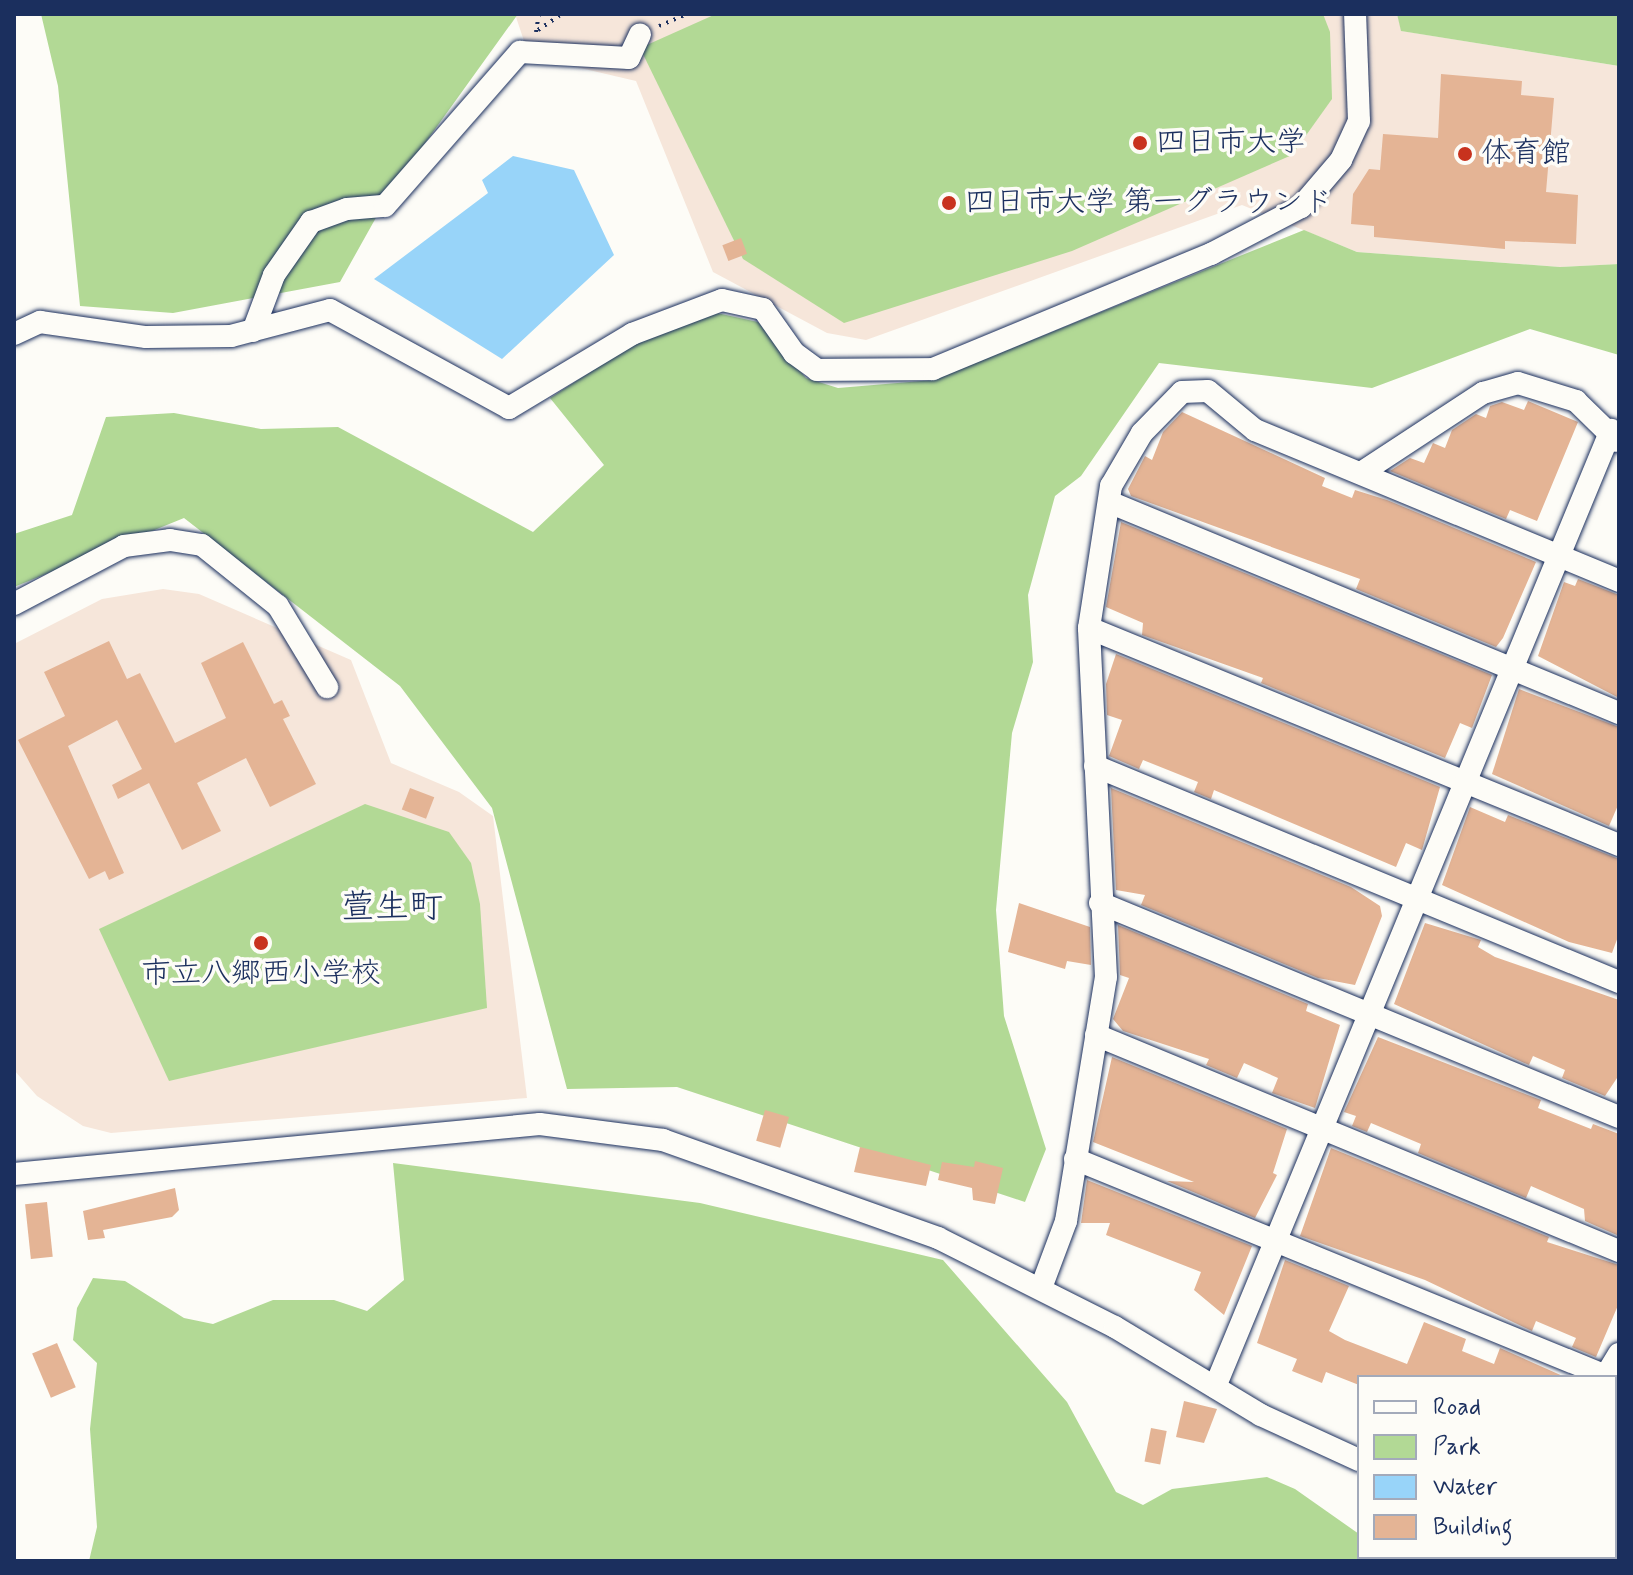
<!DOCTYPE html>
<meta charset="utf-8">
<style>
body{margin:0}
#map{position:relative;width:1633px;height:1575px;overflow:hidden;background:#fdfcf7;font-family:Mynerve,"Klee One",sans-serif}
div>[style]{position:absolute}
.built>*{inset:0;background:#f6e6da}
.green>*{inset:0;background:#b2d995}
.water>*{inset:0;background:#98d4f9}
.building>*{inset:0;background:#e4b495;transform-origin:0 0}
.path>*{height:4px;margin-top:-2px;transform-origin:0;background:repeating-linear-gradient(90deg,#1b2f5e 0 2px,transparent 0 8px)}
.roads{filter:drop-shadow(0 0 2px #1b2f5e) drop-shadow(0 0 2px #1b2f5e)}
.minor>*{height:22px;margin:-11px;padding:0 11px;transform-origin:11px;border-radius:11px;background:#fdfcf7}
.dots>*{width:22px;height:22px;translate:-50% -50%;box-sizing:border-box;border:4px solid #fdfcf7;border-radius:50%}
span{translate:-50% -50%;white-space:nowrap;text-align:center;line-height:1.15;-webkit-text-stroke:7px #fdfcf7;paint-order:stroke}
.poi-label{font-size:30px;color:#1b2f5e}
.left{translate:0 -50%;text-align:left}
.quarter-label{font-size:34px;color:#1b2f5e}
.frame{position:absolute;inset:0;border:16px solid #1b2f5e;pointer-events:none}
.legend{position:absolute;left:1357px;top:1375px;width:260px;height:184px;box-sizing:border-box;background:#fdfcf7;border:2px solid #a3aaba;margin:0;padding:10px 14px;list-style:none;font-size:24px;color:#1b2f5e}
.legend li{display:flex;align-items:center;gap:16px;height:40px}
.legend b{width:40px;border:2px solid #a3aaba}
</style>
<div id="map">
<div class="built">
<i style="clip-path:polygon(515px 14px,1397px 14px,1402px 31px,1619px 66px,1619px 264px,1560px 267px,1357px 252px,1242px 205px,866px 340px,827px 333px,713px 272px,636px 81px,529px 56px)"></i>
<i style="clip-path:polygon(163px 589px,199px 594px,351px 660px,391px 763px,459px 792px,493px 816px,527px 1098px,111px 1133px,83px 1126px,37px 1096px,14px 1070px,14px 644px,102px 599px)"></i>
</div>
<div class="green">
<i style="clip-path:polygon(41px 14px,518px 14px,392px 189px,340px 282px,173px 313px,80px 306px,58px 86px)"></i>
<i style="clip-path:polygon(716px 14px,1323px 14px,1330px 32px,1332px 99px,1292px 155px,1072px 251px,844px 323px,743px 259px,640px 48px)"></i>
<i style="clip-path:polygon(1397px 14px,1619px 14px,1619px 66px,1401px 31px)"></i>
<i style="clip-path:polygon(1304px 230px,1357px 252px,1560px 267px,1619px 264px,1619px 355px,1530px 329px,1372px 388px,1159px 363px,1081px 476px,1055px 496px,1028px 595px,1033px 662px,1012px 733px,996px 910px,1004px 1016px,1046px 1149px,1025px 1202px,677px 1087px,567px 1089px,492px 808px,400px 686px,184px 518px,14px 587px,14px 534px,72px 515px,106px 417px,174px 413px,261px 429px,338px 427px,533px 532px,604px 465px,550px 398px,646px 336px,717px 313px,758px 322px,806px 378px,838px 388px,933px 380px)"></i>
<i style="clip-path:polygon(365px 804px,449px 832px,471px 863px,480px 904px,487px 1008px,169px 1081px,99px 929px)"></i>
<i style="clip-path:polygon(393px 1163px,700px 1203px,943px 1260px,1067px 1402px,1116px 1492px,1143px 1505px,1172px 1489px,1267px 1477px,1295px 1489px,1359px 1534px,1359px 1557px,1397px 1561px,89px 1561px,97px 1527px,90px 1429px,97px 1363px,73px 1340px,77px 1308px,93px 1278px,125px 1281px,184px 1318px,213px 1324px,273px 1300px,334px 1300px,367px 1311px,404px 1280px)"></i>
</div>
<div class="water">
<i style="clip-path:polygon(513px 156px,574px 170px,614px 255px,502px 359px,374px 279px,488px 193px,482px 180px)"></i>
</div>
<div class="building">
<i style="clip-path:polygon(1441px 74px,1522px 81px,1521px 95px,1554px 98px,1546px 192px,1578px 195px,1576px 244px,1505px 241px,1505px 249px,1374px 237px,1374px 226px,1351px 224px,1353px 194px,1369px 169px,1380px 170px,1383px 134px,1438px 138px)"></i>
<i style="left:741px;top:238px;width:17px;height:20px;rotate:69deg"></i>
<i style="clip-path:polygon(1528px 401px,1578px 422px,1537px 521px,1510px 510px,1506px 519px,1390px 471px,1410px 458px,1424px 463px,1433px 443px,1445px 448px,1452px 430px,1476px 414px,1486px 418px,1490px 406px,1502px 402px,1524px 410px)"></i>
<i style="clip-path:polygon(1182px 412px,1325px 478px,1322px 486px,1352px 498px,1355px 490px,1387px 500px,1536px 562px,1503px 638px,1496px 647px,1356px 589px,1360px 579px,1131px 496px,1128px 489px,1145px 456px,1152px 460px,1163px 432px)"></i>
<i style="clip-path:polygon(1121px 522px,1492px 675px,1472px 728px,1460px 723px,1445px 758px,1261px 683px,1263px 678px,1142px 635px,1143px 623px,1106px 607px)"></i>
<i style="clip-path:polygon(1578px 579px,1619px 595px,1619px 698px,1538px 656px,1564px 582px,1575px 586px)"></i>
<i style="clip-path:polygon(109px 641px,127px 679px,140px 673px,175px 743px,226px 718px,201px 663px,243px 642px,274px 704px,282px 700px,290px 716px,283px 719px,316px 784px,270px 807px,246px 758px,197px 783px,221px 831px,182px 850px,149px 783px,118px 799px,112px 785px,142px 769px,117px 720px,68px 746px,124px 873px,109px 880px,105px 871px,89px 879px,18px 740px,65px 716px,44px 672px)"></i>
<i style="clip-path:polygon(1116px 654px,1440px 787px,1422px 850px,1406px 843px,1396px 867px,1214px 790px,1211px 799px,1194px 792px,1198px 782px,1143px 760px,1139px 769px,1109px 756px,1122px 720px,1107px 715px,1106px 684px)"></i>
<i style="clip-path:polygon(1519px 689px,1619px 727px,1619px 803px,1609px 826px,1492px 774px)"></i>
<i style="left:410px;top:788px;width:26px;height:23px;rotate:21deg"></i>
<i style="clip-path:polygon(1111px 788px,1351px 887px,1380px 906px,1382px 916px,1355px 985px,1318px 978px,1141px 905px,1145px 895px,1116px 890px)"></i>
<i style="clip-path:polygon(1470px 807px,1505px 822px,1508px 815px,1619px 859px,1619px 934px,1612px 953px,1569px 942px,1442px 885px)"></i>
<i style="clip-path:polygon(1019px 903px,1090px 927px,1091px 965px,1067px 961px,1065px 969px,1008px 952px)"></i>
<i style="clip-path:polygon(1425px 923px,1481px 940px,1478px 947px,1495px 957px,1619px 1000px,1619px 1075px,1605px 1096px,1562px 1078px,1565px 1070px,1533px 1056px,1529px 1065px,1394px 1004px)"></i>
<i style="clip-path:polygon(1118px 925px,1308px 1004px,1306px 1011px,1340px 1025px,1315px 1108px,1272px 1093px,1278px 1078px,1244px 1063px,1237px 1078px,1206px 1065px,1209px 1059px,1123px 1031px,1113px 1019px,1129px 978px,1120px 975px)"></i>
<i style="clip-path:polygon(1378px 1037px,1541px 1100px,1538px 1108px,1591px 1129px,1593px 1124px,1619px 1134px,1619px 1236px,1585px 1221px,1584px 1209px,1531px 1186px,1526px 1198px,1418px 1153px,1421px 1144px,1371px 1123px,1367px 1132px,1352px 1126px,1356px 1116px,1344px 1112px)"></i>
<i style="clip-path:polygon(1112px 1057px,1287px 1129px,1273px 1173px,1277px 1175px,1255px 1218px,1167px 1181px,1194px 1182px,1093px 1142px)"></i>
<i style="left:765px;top:1110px;width:25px;height:32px;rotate:16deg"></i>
<i style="clip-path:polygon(860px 1147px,931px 1165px,926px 1186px,854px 1172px)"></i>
<i style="clip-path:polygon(1331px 1148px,1549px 1237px,1547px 1242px,1619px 1265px,1619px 1303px,1596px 1357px,1572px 1347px,1576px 1338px,1536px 1321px,1532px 1331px,1425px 1280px,1300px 1236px)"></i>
<i style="clip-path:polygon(975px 1161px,1003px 1168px,995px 1204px,973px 1200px,972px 1188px,938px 1180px,942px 1162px,974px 1167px)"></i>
<i style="clip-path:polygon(1087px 1180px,1252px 1246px,1224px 1315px,1194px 1290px,1201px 1272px,1106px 1235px,1110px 1223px,1081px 1223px)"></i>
<i style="clip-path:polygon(175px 1188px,179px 1210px,172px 1217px,103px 1230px,105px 1238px,88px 1240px,83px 1211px)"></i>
<i style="left:47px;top:1202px;width:55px;height:22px;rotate:84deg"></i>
<i style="clip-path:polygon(1285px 1260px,1349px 1286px,1329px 1331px,1345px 1340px,1407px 1364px,1424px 1322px,1466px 1339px,1462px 1351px,1494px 1364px,1500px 1348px,1565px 1377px,1359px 1377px,1359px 1385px,1326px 1372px,1322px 1383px,1292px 1371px,1297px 1359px,1257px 1343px)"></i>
<i style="left:57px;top:1343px;width:48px;height:27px;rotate:67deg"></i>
<i style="clip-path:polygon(1184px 1401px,1217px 1409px,1204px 1443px,1176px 1437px)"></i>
<i style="left:1151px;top:1428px;width:16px;height:34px;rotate:11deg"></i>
</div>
<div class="path">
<i style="left:659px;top:26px;width:30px;rotate:-23deg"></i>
<i style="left:538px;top:30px;width:29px;rotate:-34deg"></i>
<i style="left:536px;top:32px;width:18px;rotate:-81deg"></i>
</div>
<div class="roads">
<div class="minor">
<i style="left:253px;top:331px;width:60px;rotate:-69.4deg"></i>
<i style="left:274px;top:275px;width:65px;rotate:-55.1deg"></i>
<i style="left:311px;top:222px;width:38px;rotate:-20deg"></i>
<i style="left:347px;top:209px;width:38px;rotate:-5deg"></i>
<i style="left:385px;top:206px;width:205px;rotate:-48.8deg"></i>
<i style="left:520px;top:52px;width:109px;rotate:3.2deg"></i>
<i style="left:629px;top:58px;width:26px;rotate:-65deg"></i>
<i style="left:14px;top:334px;width:29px;rotate:-25deg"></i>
<i style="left:40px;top:322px;width:107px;rotate:8.1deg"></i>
<i style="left:146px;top:337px;width:85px;rotate:-0.7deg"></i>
<i style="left:231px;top:336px;width:102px;rotate:-14.7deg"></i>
<i style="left:330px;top:310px;width:204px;rotate:28.7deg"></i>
<i style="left:509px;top:408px;width:144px;rotate:-31deg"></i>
<i style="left:632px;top:334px;width:96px;rotate:-20.7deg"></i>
<i style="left:722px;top:300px;width:42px;rotate:12.4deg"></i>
<i style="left:763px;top:309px;width:54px;rotate:54.8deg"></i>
<i style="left:794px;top:353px;width:29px;rotate:36deg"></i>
<i style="left:817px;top:370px;width:116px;rotate:-0.5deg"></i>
<i style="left:933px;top:369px;width:301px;rotate:-22.5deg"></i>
<i style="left:1211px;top:254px;width:102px;rotate:-27.6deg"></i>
<i style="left:1301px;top:207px;width:62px;rotate:-49.6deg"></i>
<i style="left:1341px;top:160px;width:43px;rotate:-65.2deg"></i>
<i style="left:1359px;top:121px;width:107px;rotate:-92.1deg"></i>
<i style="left:1361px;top:473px;width:146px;rotate:-33.3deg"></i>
<i style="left:1483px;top:393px;width:36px;rotate:-16deg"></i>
<i style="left:1518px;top:383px;width:61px;rotate:17.2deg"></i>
<i style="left:1576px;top:401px;width:57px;rotate:44.3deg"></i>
<i style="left:1109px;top:502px;width:552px;rotate:22.48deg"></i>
<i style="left:14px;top:604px;width:124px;rotate:-27.8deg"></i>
<i style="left:124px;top:546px;width:46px;rotate:-7.4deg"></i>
<i style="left:170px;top:540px;width:32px;rotate:9deg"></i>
<i style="left:202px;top:545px;width:97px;rotate:38.8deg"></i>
<i style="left:278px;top:606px;width:95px;rotate:58.8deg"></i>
<i style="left:1089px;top:628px;width:573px;rotate:22.27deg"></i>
<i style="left:1095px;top:766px;width:567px;rotate:22.4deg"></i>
<i style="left:1100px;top:903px;width:561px;rotate:22.41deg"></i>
<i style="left:1096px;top:1035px;width:566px;rotate:22.44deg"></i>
<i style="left:1075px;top:1159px;width:574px;rotate:22.23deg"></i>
<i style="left:14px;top:1174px;width:528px;rotate:-5.43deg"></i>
<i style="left:540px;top:1124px;width:124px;rotate:7.4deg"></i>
<i style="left:663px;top:1140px;width:292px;rotate:19.6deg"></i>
<i style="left:938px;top:1238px;width:198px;rotate:26.7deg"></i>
<i style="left:1115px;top:1327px;width:170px;rotate:31.1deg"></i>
<i style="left:1261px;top:1415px;width:108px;rotate:24.7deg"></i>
<i style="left:1041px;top:1288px;width:72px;rotate:-69.5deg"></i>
<i style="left:1066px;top:1221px;width:247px;rotate:-80.7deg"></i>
<i style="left:1106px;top:977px;width:349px;rotate:-92.8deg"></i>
<i style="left:1089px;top:628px;width:144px;rotate:-81.2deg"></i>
<i style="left:1111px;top:486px;width:61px;rotate:-59.7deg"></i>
<i style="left:1142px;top:433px;width:57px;rotate:-45.7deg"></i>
<i style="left:1182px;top:392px;width:26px;rotate:-2deg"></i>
<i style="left:1208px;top:391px;width:61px;rotate:39.7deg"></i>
<i style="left:1255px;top:430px;width:394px;rotate:22.5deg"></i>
<i style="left:1605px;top:1377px;width:27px;rotate:-59deg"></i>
<i style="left:1215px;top:1387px;width:1036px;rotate:-67.52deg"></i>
<i style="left:1615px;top:1518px;width:6px;rotate:51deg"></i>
<i style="left:1562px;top:1557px;width:9px;rotate:27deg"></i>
</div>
</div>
<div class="dots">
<i style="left:1140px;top:143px;background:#c8321e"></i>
<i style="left:1465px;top:154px;background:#c8321e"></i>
<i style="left:949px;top:203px;background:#c8321e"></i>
<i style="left:261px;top:943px;background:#c8321e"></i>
</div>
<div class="poi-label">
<span class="left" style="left:1156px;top:143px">四日市大学</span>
<span class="left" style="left:1481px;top:154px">体育館</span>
<span class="left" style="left:965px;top:203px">四日市大学 第一グラウンド</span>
<span style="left:261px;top:974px">市立八郷西小学校</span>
</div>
<div class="quarter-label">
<span style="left:392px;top:908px">萱生町</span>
</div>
<div class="frame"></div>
<ul class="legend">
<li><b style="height:10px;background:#fdfcf7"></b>Road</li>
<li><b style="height:22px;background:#b2d995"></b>Park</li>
<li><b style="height:22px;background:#98d4f9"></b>Water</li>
<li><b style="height:22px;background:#e4b495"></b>Building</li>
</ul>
</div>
